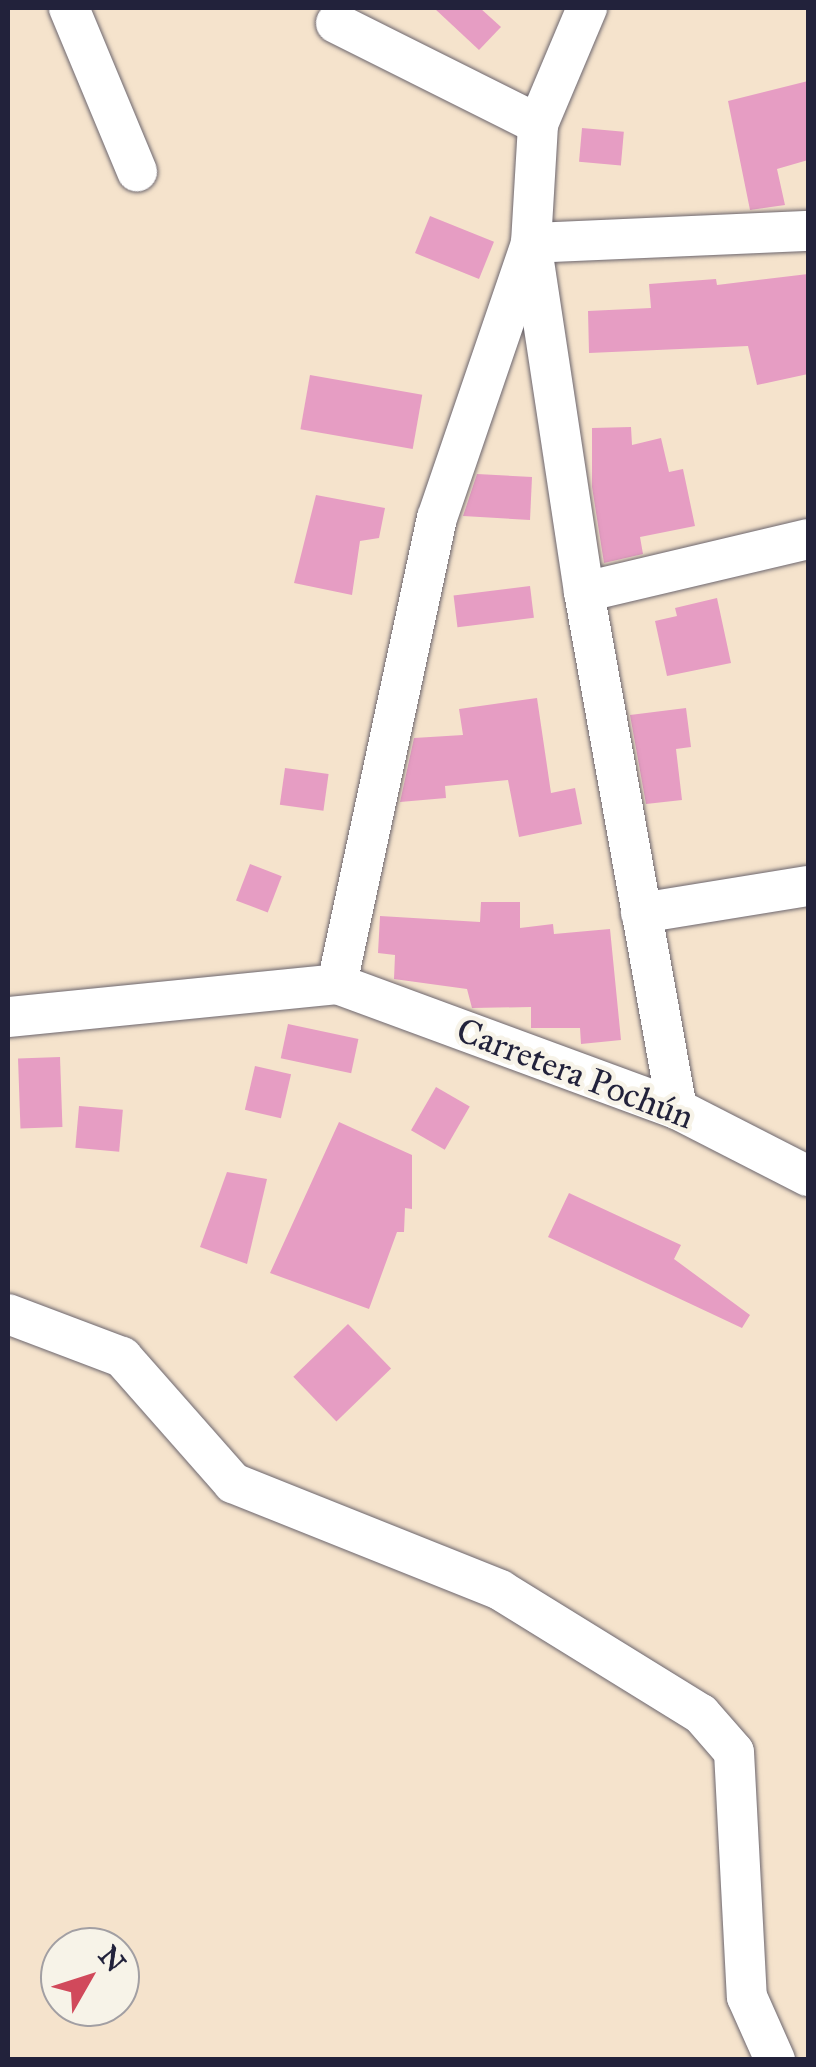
<!DOCTYPE html>
<meta charset="utf-8">
<style>
body{margin:0}
#map{position:relative;width:816px;height:2067px;overflow:hidden;background:#f5e3cc;font-family:"IM FELL Great Primer",serif}
div>[style]{position:absolute}
.building>*{inset:0;background:#e69dc3;transform-origin:0 0}
.roads{filter:drop-shadow(0 0 2px #6c666e) drop-shadow(0 0 2px #6c666e)}
.street>*{height:40px;margin:-20px;padding:0 20px;transform-origin:20px;border-radius:20px;background:#fff}
span{translate:-50% -50%;white-space:nowrap;text-align:center;line-height:1.15;-webkit-text-stroke:9px #f7f3e8;paint-order:stroke}
.street-label{font-size:35px;color:#22223b}
.frame{position:absolute;inset:0;border:10px solid #22223b;pointer-events:none}
.north{position:absolute;left:40px;top:1927px;width:100px;height:100px;box-sizing:border-box;background:#f7f3e8;border:2px solid #a29fa3;border-radius:50%;rotate:51deg;font-size:28px;font-weight:700;line-height:40px;text-align:center;color:#22223b}
.north::after{content:'';display:block;margin:auto;width:35px;height:45px;background:#d1495b;clip-path:polygon(50% 0,100% 100%,50% 72%,0 100%)}
</style>
<div id="map">
<div class="building">
<i style="clip-path:polygon(434px 8px,480px 8px,501px 27px,479px 50px)"></i>
<i style="clip-path:polygon(808px 81px,808px 160px,777px 169px,785px 205px,750px 210px,728px 101px)"></i>
<i style="left:582px;top:128px;width:42px;height:34px;rotate:5deg"></i>
<i style="left:430px;top:216px;width:69px;height:40px;rotate:22deg"></i>
<i style="clip-path:polygon(808px 274px,808px 374px,757px 385px,748px 346px,589px 353px,588px 311px,651px 308px,649px 284px,716px 279px,717px 285px)"></i>
<i style="left:310px;top:375px;width:114px;height:55px;rotate:10deg"></i>
<i style="clip-path:polygon(631px 427px,632px 445px,661px 438px,669px 472px,683px 469px,695px 526px,640px 537px,643px 554px,604px 563px,592px 487px,592px 428px)"></i>
<i style="clip-path:polygon(477px 474px,532px 477px,530px 520px,463px 516px)"></i>
<i style="clip-path:polygon(316px 495px,385px 508px,379px 538px,360px 541px,352px 595px,294px 583px)"></i>
<i style="left:530px;top:586px;width:32px;height:77px;rotate:83deg"></i>
<i style="clip-path:polygon(717px 598px,731px 663px,667px 676px,655px 621px,677px 616px,675px 608px)"></i>
<i style="clip-path:polygon(537px 698px,551px 793px,575px 788px,582px 824px,519px 837px,508px 780px,445px 786px,446px 798px,400px 802px,414px 738px,463px 735px,459px 709px)"></i>
<i style="clip-path:polygon(686px 708px,691px 747px,676px 749px,682px 800px,646px 804px,630px 715px)"></i>
<i style="left:285px;top:768px;width:44px;height:37px;rotate:8deg"></i>
<i style="left:250px;top:864px;width:34px;height:39px;rotate:21deg"></i>
<i style="clip-path:polygon(481px 902px,520px 902px,520px 928px,553px 924px,554px 934px,610px 929px,621px 1040px,581px 1044px,580px 1028px,531px 1028px,531px 1007px,472px 1008px,467px 989px,394px 979px,395px 955px,378px 953px,380px 916px,480px 922px)"></i>
<i style="left:288px;top:1024px;width:72px;height:35px;rotate:12deg"></i>
<i style="left:60px;top:1057px;width:70px;height:42px;rotate:88deg"></i>
<i style="left:255px;top:1066px;width:37px;height:45px;rotate:13deg"></i>
<i style="left:436px;top:1087px;width:39px;height:50px;rotate:30deg"></i>
<i style="left:79px;top:1106px;width:44px;height:42px;rotate:5deg"></i>
<i style="clip-path:polygon(339px 1122px,412px 1155px,412px 1209px,405px 1208px,404px 1232px,397px 1232px,369px 1309px,270px 1273px)"></i>
<i style="clip-path:polygon(227px 1172px,267px 1179px,247px 1264px,200px 1247px)"></i>
<i style="clip-path:polygon(569px 1193px,681px 1245px,674px 1259px,750px 1315px,742px 1328px,548px 1237px)"></i>
<i style="left:348px;top:1324px;width:62px;height:76px;rotate:46deg"></i>
</div>
<div class="roads">
<div class="street">
<i style="left:69px;top:8px;width:177px;rotate:67.4deg"></i>
<i style="left:336px;top:23px;width:226px;rotate:26.6deg"></i>
<i style="left:584px;top:592px;width:230px;rotate:-13.3deg"></i>
<i style="left:641px;top:913px;width:169px;rotate:-9.2deg"></i>
<i style="left:337px;top:984px;width:477px;rotate:-77.9deg"></i>
<i style="left:437px;top:518px;width:291px;rotate:-71.1deg"></i>
<i style="left:531px;top:243px;width:119px;rotate:-86.6deg"></i>
<i style="left:538px;top:124px;width:126px;rotate:-67.1deg"></i>
<i style="left:8px;top:1017px;width:331px;rotate:-5.7deg"></i>
<i style="left:337px;top:984px;width:362px;rotate:20.2deg"></i>
<i style="left:677px;top:1109px;width:147px;rotate:27.1deg"></i>
<i style="left:677px;top:1109px;width:525px;rotate:-100.2deg"></i>
<i style="left:584px;top:592px;width:353px;rotate:-98.6deg"></i>
<i style="left:531px;top:243px;width:277px;rotate:-2.5deg"></i>
<i style="left:8px;top:1314px;width:122px;rotate:20.7deg"></i>
<i style="left:122px;top:1357px;width:168px;rotate:48.6deg"></i>
<i style="left:233px;top:1483px;width:288px;rotate:21.8deg"></i>
<i style="left:500px;top:1590px;width:236px;rotate:31.7deg"></i>
<i style="left:701px;top:1714px;width:50px;rotate:49deg"></i>
<i style="left:734px;top:1752px;width:245px;rotate:87deg"></i>
<i style="left:747px;top:1997px;width:69px;rotate:66deg"></i>
</div>
</div>
<div class="street-label">
<span style="left:575px;top:1074px;rotate:21deg">Carretera Pochún</span>
</div>
<div class="frame"></div>
<div class="north">N</div>
</div>
